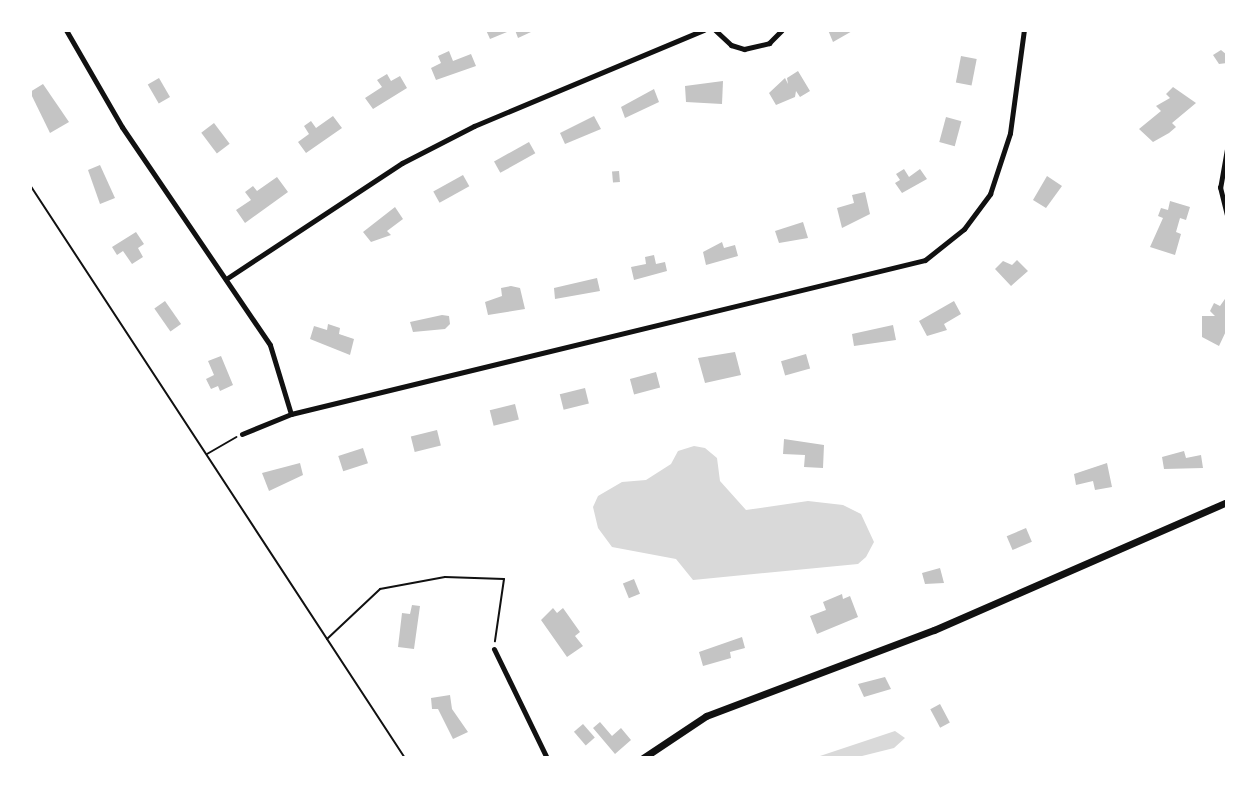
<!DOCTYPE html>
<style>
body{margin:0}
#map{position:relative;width:1257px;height:788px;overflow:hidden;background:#fff;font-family:"PT Serif",serif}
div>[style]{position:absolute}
.water>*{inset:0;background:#d9d9d9}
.building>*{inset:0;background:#c4c4c4;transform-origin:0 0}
.path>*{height:2px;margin:-1px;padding:0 1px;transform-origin:1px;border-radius:1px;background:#111}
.minor>*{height:5px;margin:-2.5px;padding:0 2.5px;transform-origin:2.5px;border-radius:2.5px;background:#111}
.tertiary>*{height:7px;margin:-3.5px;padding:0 3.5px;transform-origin:3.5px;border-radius:3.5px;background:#111}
span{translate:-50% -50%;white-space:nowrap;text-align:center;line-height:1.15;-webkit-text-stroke:6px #fff;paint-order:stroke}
.frame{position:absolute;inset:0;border:32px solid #fff;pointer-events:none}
</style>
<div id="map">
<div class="water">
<i style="clip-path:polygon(694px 446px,705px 448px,717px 458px,720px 481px,746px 510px,808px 501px,843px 505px,861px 514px,874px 542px,866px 557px,858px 564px,693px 580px,676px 559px,612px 547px,598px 528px,593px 507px,598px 496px,622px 482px,646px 480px,671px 464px,678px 451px)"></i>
<i style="clip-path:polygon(895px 731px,905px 738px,894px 748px,854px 758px,814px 758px)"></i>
</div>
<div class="building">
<i style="clip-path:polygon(486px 30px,512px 30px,490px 39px)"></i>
<i style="clip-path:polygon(515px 30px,530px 30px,531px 32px,518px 38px)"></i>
<i style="clip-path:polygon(828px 30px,854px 30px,833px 42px)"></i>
<i style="clip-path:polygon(1221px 50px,1227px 55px,1227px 63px,1219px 64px,1213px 55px)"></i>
<i style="clip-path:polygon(449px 51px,453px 61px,471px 54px,476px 66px,436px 80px,431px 68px,441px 63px,438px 56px)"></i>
<i style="left:961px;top:56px;width:16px;height:27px;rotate:11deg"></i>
<i style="clip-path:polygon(798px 71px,810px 91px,800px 97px,796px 91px,795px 97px,776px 105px,769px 93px,785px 78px,788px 84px,787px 78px)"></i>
<i style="clip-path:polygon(387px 74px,391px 81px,400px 76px,407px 88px,373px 109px,365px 98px,382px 87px,377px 80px)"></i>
<i style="left:159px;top:78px;width:22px;height:13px;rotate:60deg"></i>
<i style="clip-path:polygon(723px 81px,722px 104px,686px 102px,685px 86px)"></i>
<i style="clip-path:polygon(43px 84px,69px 122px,50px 133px,30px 92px)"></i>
<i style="clip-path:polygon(1173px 87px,1196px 103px,1172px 123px,1176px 127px,1169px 133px,1153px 142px,1139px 129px,1161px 111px,1156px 106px,1170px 98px,1166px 94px)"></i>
<i style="clip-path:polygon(654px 89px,659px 102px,625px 118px,621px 107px)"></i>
<i style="clip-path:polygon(333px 116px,342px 128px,306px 153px,298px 142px,309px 134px,304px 126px,311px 121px,316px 128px)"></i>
<i style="clip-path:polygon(594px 116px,601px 129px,565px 144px,560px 133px)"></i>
<i style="left:946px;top:117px;width:16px;height:26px;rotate:15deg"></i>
<i style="left:214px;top:123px;width:26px;height:16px;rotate:53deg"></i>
<i style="left:529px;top:142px;width:13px;height:40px;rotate:61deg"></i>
<i style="clip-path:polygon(100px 165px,115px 198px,100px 204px,88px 170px)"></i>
<i style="clip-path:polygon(904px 169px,909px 177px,920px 169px,927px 179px,902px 193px,895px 183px,900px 180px,896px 174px)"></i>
<i style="left:619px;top:171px;width:11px;height:7px;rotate:85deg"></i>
<i style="left:463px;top:175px;width:13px;height:34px;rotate:61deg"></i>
<i style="clip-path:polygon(1047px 176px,1062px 186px,1046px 208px,1033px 200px)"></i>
<i style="clip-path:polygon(277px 177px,288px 192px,245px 223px,236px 210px,251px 200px,245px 192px,253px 186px,257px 191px)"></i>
<i style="clip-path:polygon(865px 192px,870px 214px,842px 228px,837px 208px,854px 203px,852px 195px)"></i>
<i style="clip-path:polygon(1170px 201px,1190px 207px,1186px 220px,1180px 218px,1176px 232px,1181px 234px,1175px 255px,1150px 247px,1163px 218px,1158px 216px,1161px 208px,1168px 210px)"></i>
<i style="clip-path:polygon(395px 207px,403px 219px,387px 231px,391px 235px,371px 242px,363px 232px)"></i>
<i style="clip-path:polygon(803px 222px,808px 238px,779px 243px,775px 231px)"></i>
<i style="clip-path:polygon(136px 232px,144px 244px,138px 248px,143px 257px,132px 264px,123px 251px,117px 255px,112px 247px)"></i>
<i style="clip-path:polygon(722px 242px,724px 248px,735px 245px,738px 256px,706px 265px,703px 252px)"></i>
<i style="clip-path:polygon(654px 255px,656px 264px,665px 262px,667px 271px,634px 280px,631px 267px,646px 264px,645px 257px)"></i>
<i style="clip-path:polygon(1017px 260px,1028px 271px,1011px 286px,995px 269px,1003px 261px,1012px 265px)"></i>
<i style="clip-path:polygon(597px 278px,600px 291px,555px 299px,554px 288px)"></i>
<i style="clip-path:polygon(511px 286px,520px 288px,525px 309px,488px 315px,485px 302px,502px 296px,501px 288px)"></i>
<i style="clip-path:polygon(1227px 296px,1227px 329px,1219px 346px,1202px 337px,1202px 316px,1215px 316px,1210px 311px,1214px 303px,1220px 306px)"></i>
<i style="left:165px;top:301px;width:28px;height:13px;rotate:55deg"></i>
<i style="clip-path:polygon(954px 301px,961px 314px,944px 324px,947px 330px,927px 336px,919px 321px)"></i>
<i style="clip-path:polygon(442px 315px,449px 316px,450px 324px,445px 329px,413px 332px,410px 322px)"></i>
<i style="clip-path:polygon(328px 324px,340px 328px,339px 334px,354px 339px,350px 355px,310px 339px,314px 326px,327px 330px)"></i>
<i style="clip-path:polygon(893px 325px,896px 340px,854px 346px,852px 334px)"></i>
<i style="clip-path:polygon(735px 352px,741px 375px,705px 383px,698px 358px)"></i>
<i style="left:806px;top:354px;width:15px;height:26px;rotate:74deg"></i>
<i style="clip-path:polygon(221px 356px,233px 385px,220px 391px,218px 386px,211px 389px,206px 379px,214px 375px,208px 361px)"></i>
<i style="left:656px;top:372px;width:16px;height:27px;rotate:75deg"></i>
<i style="left:585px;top:388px;width:16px;height:26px;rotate:76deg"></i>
<i style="left:515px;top:404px;width:16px;height:26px;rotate:76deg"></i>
<i style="left:437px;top:430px;width:16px;height:27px;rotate:76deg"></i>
<i style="clip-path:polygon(784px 439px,824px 445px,823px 468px,804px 467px,805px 455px,783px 454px)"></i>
<i style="left:363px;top:448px;width:16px;height:26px;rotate:72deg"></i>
<i style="clip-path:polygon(1184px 451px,1186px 458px,1201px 455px,1203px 468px,1164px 469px,1162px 457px)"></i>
<i style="clip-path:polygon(300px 463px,303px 475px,269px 491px,262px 473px)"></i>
<i style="clip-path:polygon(1107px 463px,1112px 487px,1095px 490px,1093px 481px,1076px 485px,1074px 474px)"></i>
<i style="left:1026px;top:528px;width:15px;height:21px;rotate:67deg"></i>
<i style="clip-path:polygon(940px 568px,944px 583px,925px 584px,922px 573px)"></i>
<i style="left:634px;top:579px;width:16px;height:12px;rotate:68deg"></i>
<i style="clip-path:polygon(842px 594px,843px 599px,850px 596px,858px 617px,817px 634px,810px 616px,826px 610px,823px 602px)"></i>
<i style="clip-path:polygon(412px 605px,420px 606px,414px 649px,398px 647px,402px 613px,410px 614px)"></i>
<i style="clip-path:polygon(553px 608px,557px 613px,563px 608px,580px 632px,575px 636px,583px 646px,567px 657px,541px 620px)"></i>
<i style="clip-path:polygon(742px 637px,745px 648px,730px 652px,731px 658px,703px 666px,699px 652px)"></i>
<i style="clip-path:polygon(885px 677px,891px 689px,864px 697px,858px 684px)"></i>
<i style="clip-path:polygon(450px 695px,452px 709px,468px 732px,453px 739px,438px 709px,432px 709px,431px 698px)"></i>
<i style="left:940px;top:704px;width:21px;height:11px;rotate:62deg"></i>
<i style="clip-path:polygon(600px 722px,612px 736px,621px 728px,631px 740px,615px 754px,593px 728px)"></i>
<i style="left:583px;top:724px;width:18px;height:12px;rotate:49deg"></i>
</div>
<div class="path">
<i style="left:30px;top:185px;width:685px;rotate:56.8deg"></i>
<i style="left:207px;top:454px;width:34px;rotate:-30deg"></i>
<i style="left:327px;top:639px;width:73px;rotate:-43.3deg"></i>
<i style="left:380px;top:589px;width:66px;rotate:-10.5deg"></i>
<i style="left:445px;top:577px;width:59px;rotate:1.9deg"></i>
<i style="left:504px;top:579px;width:63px;rotate:98.3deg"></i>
</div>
<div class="minor">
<i style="left:66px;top:30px;width:112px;rotate:60deg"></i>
<i style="left:122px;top:127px;width:263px;rotate:55.8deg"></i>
<i style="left:270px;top:345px;width:72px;rotate:73.1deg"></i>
<i style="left:715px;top:30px;width:22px;rotate:43deg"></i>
<i style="left:731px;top:45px;width:14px;rotate:17deg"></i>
<i style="left:744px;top:49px;width:26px;rotate:-13deg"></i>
<i style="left:769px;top:43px;width:18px;rotate:-45deg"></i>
<i style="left:1227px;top:149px;width:39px;rotate:100deg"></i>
<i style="left:1220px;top:187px;width:29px;rotate:76deg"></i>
<i style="left:226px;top:279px;width:211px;rotate:-33.4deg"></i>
<i style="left:402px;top:163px;width:81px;rotate:-27.2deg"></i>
<i style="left:474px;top:126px;width:249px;rotate:-22.7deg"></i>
<i style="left:242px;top:434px;width:53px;rotate:-22.2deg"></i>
<i style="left:291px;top:414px;width:652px;rotate:-13.65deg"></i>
<i style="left:925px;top:260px;width:50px;rotate:-38.5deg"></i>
<i style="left:964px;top:229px;width:44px;rotate:-53.4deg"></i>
<i style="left:990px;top:194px;width:64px;rotate:-71.8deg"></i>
<i style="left:1010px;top:133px;width:104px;rotate:-82.3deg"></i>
<i style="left:494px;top:649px;width:121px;rotate:64.1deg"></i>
</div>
<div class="tertiary">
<i style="left:643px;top:758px;width:76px;rotate:-33.7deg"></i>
<i style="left:706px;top:716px;width:244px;rotate:-20.7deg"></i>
<i style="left:934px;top:630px;width:320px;rotate:-23.6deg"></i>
</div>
<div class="frame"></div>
</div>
